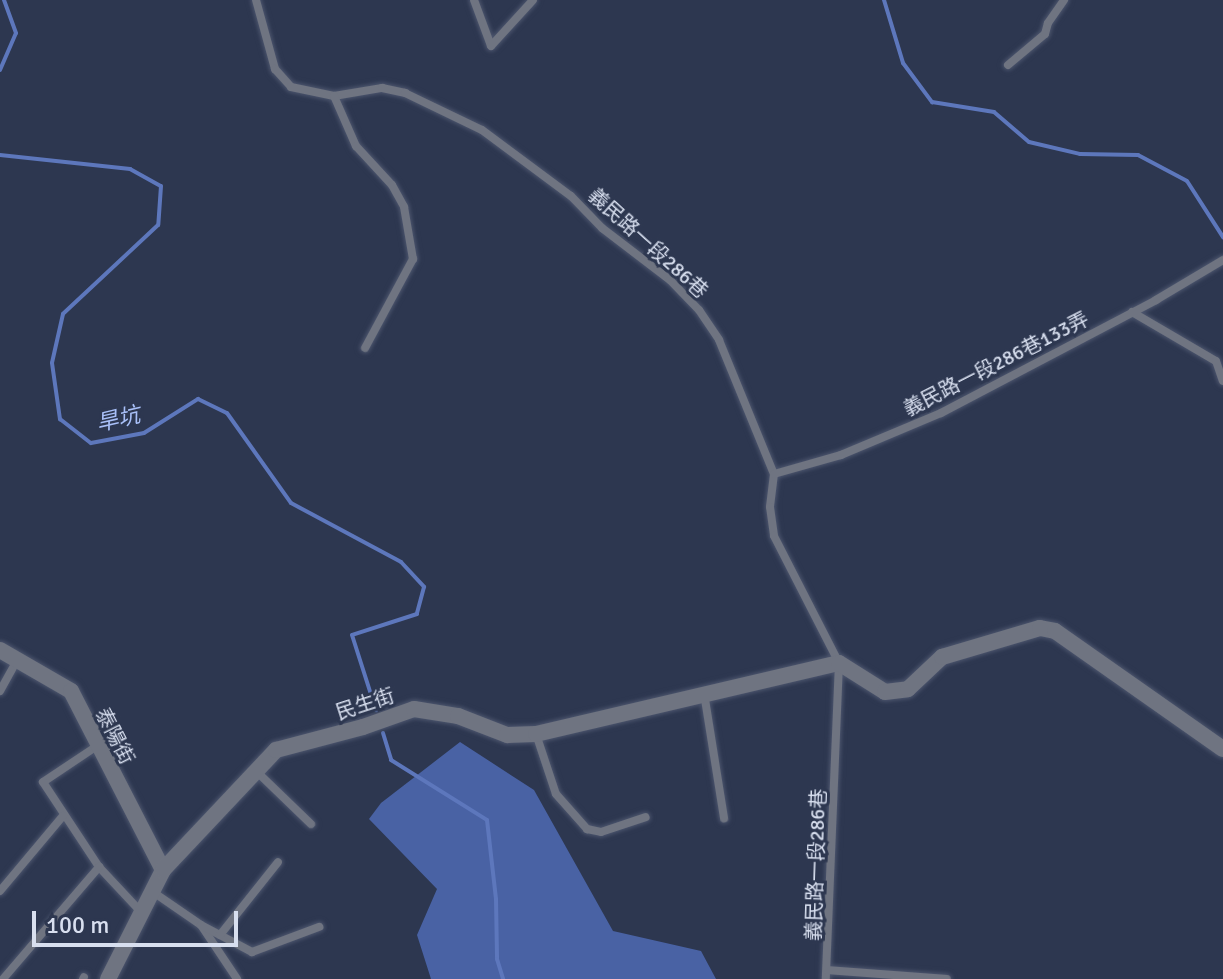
<!DOCTYPE html>
<meta charset="utf-8">
<style>
body{margin:0}
#map{position:relative;width:1223px;height:979px;overflow:hidden;background:#2d3750;font-family:Signika,"Noto Sans TC",sans-serif}
div>[style]{position:absolute}
.forest>*{inset:0;background:#4962a4}
.stream>*{height:4px;margin:-2px;padding:0 2px;transform-origin:2px;border-radius:2px;background:#5d77bc}
.roads{filter:drop-shadow(0 0 2px #4c556d) drop-shadow(0 0 2px #4c556d)}
.service>*{height:8px;margin:-4px;padding:0 4px;transform-origin:4px;border-radius:4px;background:#6f7481}
.minor>*{height:16px;margin:-8px;padding:0 8px;transform-origin:8px;border-radius:8px;background:#6f7481}
span{translate:-50% -50%;white-space:nowrap;text-align:center;line-height:1.15;-webkit-text-stroke:6px #2d3750;paint-order:stroke}
.street-label{font-size:20px;color:#d8dfef}
.water-label{font-size:22px;color:#a9c0f8;font-style:italic}
.scale{position:absolute;left:32px;top:911px;width:206px;height:36px;box-sizing:border-box;border:4px solid #d8dfef;border-top:0;padding-left:10px;font-size:24px;line-height:28px;white-space:nowrap;color:#d8dfef;-webkit-text-stroke:6px #2d3750;paint-order:stroke}
</style>
<div id="map">
<div class="forest">
<i style="clip-path:polygon(460px 742px,534px 790px,613px 931px,701px 951px,716px 979px,431px 979px,417px 935px,437px 889px,369px 819px,381px 803px)"></i>
</div>
<div class="stream">
<i style="left:884px;top:0;width:66px;rotate:73.2deg"></i>
<i style="left:903px;top:63px;width:49px;rotate:53.4deg"></i>
<i style="left:932px;top:102px;width:63px;rotate:9.2deg"></i>
<i style="left:994px;top:112px;width:46px;rotate:40.6deg"></i>
<i style="left:1029px;top:142px;width:52px;rotate:13.2deg"></i>
<i style="left:1080px;top:154px;width:58px;rotate:1deg"></i>
<i style="left:1138px;top:155px;width:55px;rotate:28deg"></i>
<i style="left:1187px;top:181px;width:67px;rotate:57.3deg"></i>
<i style="left:0;top:70px;width:40px;rotate:-66.6deg"></i>
<i style="left:16px;top:33px;width:35px;rotate:-110deg"></i>
<i style="left:0;top:155px;width:131px;rotate:6.1deg"></i>
<i style="left:130px;top:169px;width:35px;rotate:29deg"></i>
<i style="left:161px;top:186px;width:39px;rotate:94deg"></i>
<i style="left:158px;top:225px;width:130px;rotate:136.9deg"></i>
<i style="left:63px;top:314px;width:50px;rotate:102.7deg"></i>
<i style="left:52px;top:363px;width:57px;rotate:81.9deg"></i>
<i style="left:60px;top:419px;width:39px;rotate:38deg"></i>
<i style="left:91px;top:443px;width:54px;rotate:-10.7deg"></i>
<i style="left:144px;top:433px;width:64px;rotate:-32.2deg"></i>
<i style="left:198px;top:399px;width:32px;rotate:26deg"></i>
<i style="left:227px;top:413px;width:110px;rotate:54.6deg"></i>
<i style="left:291px;top:503px;width:125px;rotate:28.2deg"></i>
<i style="left:401px;top:562px;width:34px;rotate:47deg"></i>
<i style="left:424px;top:587px;width:28px;rotate:105deg"></i>
<i style="left:417px;top:614px;width:68px;rotate:162.1deg"></i>
<i style="left:352px;top:635px;width:79px;rotate:72.3deg"></i>
<i style="left:383px;top:733px;width:28px;rotate:73deg"></i>
<i style="left:391px;top:760px;width:113px;rotate:32deg"></i>
<i style="left:487px;top:820px;width:80px;rotate:83.5deg"></i>
<i style="left:496px;top:899px;width:60px;rotate:89deg"></i>
<i style="left:497px;top:959px;width:21px;rotate:73deg"></i>
</div>
<div class="roads">
<div class="service">
<i style="left:256px;top:0;width:72px;rotate:74.6deg"></i>
<i style="left:275px;top:69px;width:24px;rotate:48deg"></i>
<i style="left:291px;top:87px;width:44px;rotate:11.8deg"></i>
<i style="left:334px;top:96px;width:49px;rotate:-9.5deg"></i>
<i style="left:382px;top:88px;width:24px;rotate:12deg"></i>
<i style="left:405px;top:93px;width:85px;rotate:25.7deg"></i>
<i style="left:482px;top:130px;width:111px;rotate:36.6deg"></i>
<i style="left:571px;top:196px;width:45px;rotate:45.9deg"></i>
<i style="left:602px;top:228px;width:86px;rotate:37.4deg"></i>
<i style="left:670px;top:280px;width:42px;rotate:46deg"></i>
<i style="left:699px;top:310px;width:36px;rotate:56deg"></i>
<i style="left:719px;top:340px;width:145px;rotate:67.7deg"></i>
<i style="left:774px;top:474px;width:33px;rotate:97deg"></i>
<i style="left:770px;top:507px;width:29px;rotate:82deg"></i>
<i style="left:774px;top:536px;width:143px;rotate:62.9deg"></i>
<i style="left:839px;top:663px;width:316px;rotate:92.4deg"></i>
<i style="left:474px;top:0;width:49px;rotate:69.7deg"></i>
<i style="left:491px;top:46px;width:62px;rotate:-47.6deg"></i>
<i style="left:1008px;top:65px;width:48px;rotate:-40deg"></i>
<i style="left:1045px;top:34px;width:11px;rotate:-75deg"></i>
<i style="left:1048px;top:23px;width:28px;rotate:-55deg"></i>
<i style="left:334px;top:96px;width:55px;rotate:66.3deg"></i>
<i style="left:356px;top:146px;width:53px;rotate:47.3deg"></i>
<i style="left:392px;top:185px;width:25px;rotate:61deg"></i>
<i style="left:404px;top:207px;width:53px;rotate:80.2deg"></i>
<i style="left:413px;top:259px;width:101px;rotate:118.3deg"></i>
<i style="left:1132px;top:312px;width:97px;rotate:30.3deg"></i>
<i style="left:1216px;top:361px;width:21px;rotate:71deg"></i>
<i style="left:774px;top:474px;width:70px;rotate:-15.8deg"></i>
<i style="left:841px;top:455px;width:108px;rotate:-22.8deg"></i>
<i style="left:941px;top:413px;width:243px;rotate:-27.7deg"></i>
<i style="left:1156px;top:300px;width:78px;rotate:-30.8deg"></i>
<i style="left:0;top:691px;width:35px;rotate:-61deg"></i>
<i style="left:704px;top:693px;width:127px;rotate:80.9deg"></i>
<i style="left:536px;top:734px;width:63px;rotate:71.6deg"></i>
<i style="left:556px;top:794px;width:47px;rotate:48.5deg"></i>
<i style="left:587px;top:829px;width:14px;rotate:12deg"></i>
<i style="left:601px;top:832px;width:47px;rotate:-18.4deg"></i>
<i style="left:97px;top:746px;width:65px;rotate:146.3deg"></i>
<i style="left:43px;top:782px;width:102px;rotate:56.6deg"></i>
<i style="left:99px;top:867px;width:64px;rotate:46.9deg"></i>
<i style="left:257px;top:772px;width:75px;rotate:43.9deg"></i>
<i style="left:0;top:891px;width:98px;rotate:-50deg"></i>
<i style="left:153px;top:892px;width:58px;rotate:34.5deg"></i>
<i style="left:201px;top:925px;width:65px;rotate:56.3deg"></i>
<i style="left:201px;top:925px;width:58px;rotate:27.9deg"></i>
<i style="left:252px;top:952px;width:72px;rotate:-20.5deg"></i>
<i style="left:220px;top:935px;width:93px;rotate:-51.5deg"></i>
<i style="left:827px;top:970px;width:120px;rotate:4.3deg"></i>
<i style="left:3px;top:979px;width:148px;rotate:-49.4deg"></i>
<i style="left:83px;top:979px;width:2px;rotate:-63deg"></i>
</div>
<div class="minor">
<i style="left:0;top:650px;width:82px;rotate:30deg"></i>
<i style="left:71px;top:691px;width:201px;rotate:62.8deg"></i>
<i style="left:108px;top:979px;width:122px;rotate:-63.2deg"></i>
<i style="left:163px;top:870px;width:165px;rotate:-46.7deg"></i>
<i style="left:276px;top:750px;width:90px;rotate:-14.8deg"></i>
<i style="left:363px;top:727px;width:54px;rotate:-19.4deg"></i>
<i style="left:414px;top:709px;width:45px;rotate:9deg"></i>
<i style="left:458px;top:716px;width:53px;rotate:21.2deg"></i>
<i style="left:507px;top:735px;width:29px;rotate:-2deg"></i>
<i style="left:536px;top:734px;width:311px;rotate:-13.2deg"></i>
<i style="left:839px;top:663px;width:54px;rotate:32.2deg"></i>
<i style="left:885px;top:692px;width:23px;rotate:-7deg"></i>
<i style="left:908px;top:689px;width:47px;rotate:-43.3deg"></i>
<i style="left:942px;top:657px;width:102px;rotate:-16.5deg"></i>
<i style="left:1040px;top:628px;width:15px;rotate:11deg"></i>
<i style="left:1055px;top:631px;width:205px;rotate:35.1deg"></i>
</div>
</div>
<div class="street-label">
<span style="left:648px;top:243px;rotate:42deg">義民路一段286巷</span>
<span style="left:996px;top:364px;rotate:-27deg">義民路一段286巷133弄</span>
<span style="left:365px;top:704px;rotate:-18deg">民生街</span>
<span style="left:115px;top:736px;rotate:63deg">泰陽街</span>
<span style="left:816px;top:865px;rotate:-88deg">義民路一段286巷</span>
</div>
<div class="water-label">
<span style="left:118px;top:419px;rotate:-13deg">旱坑</span>
</div>
<div class="scale">100 m</div>
</div>
